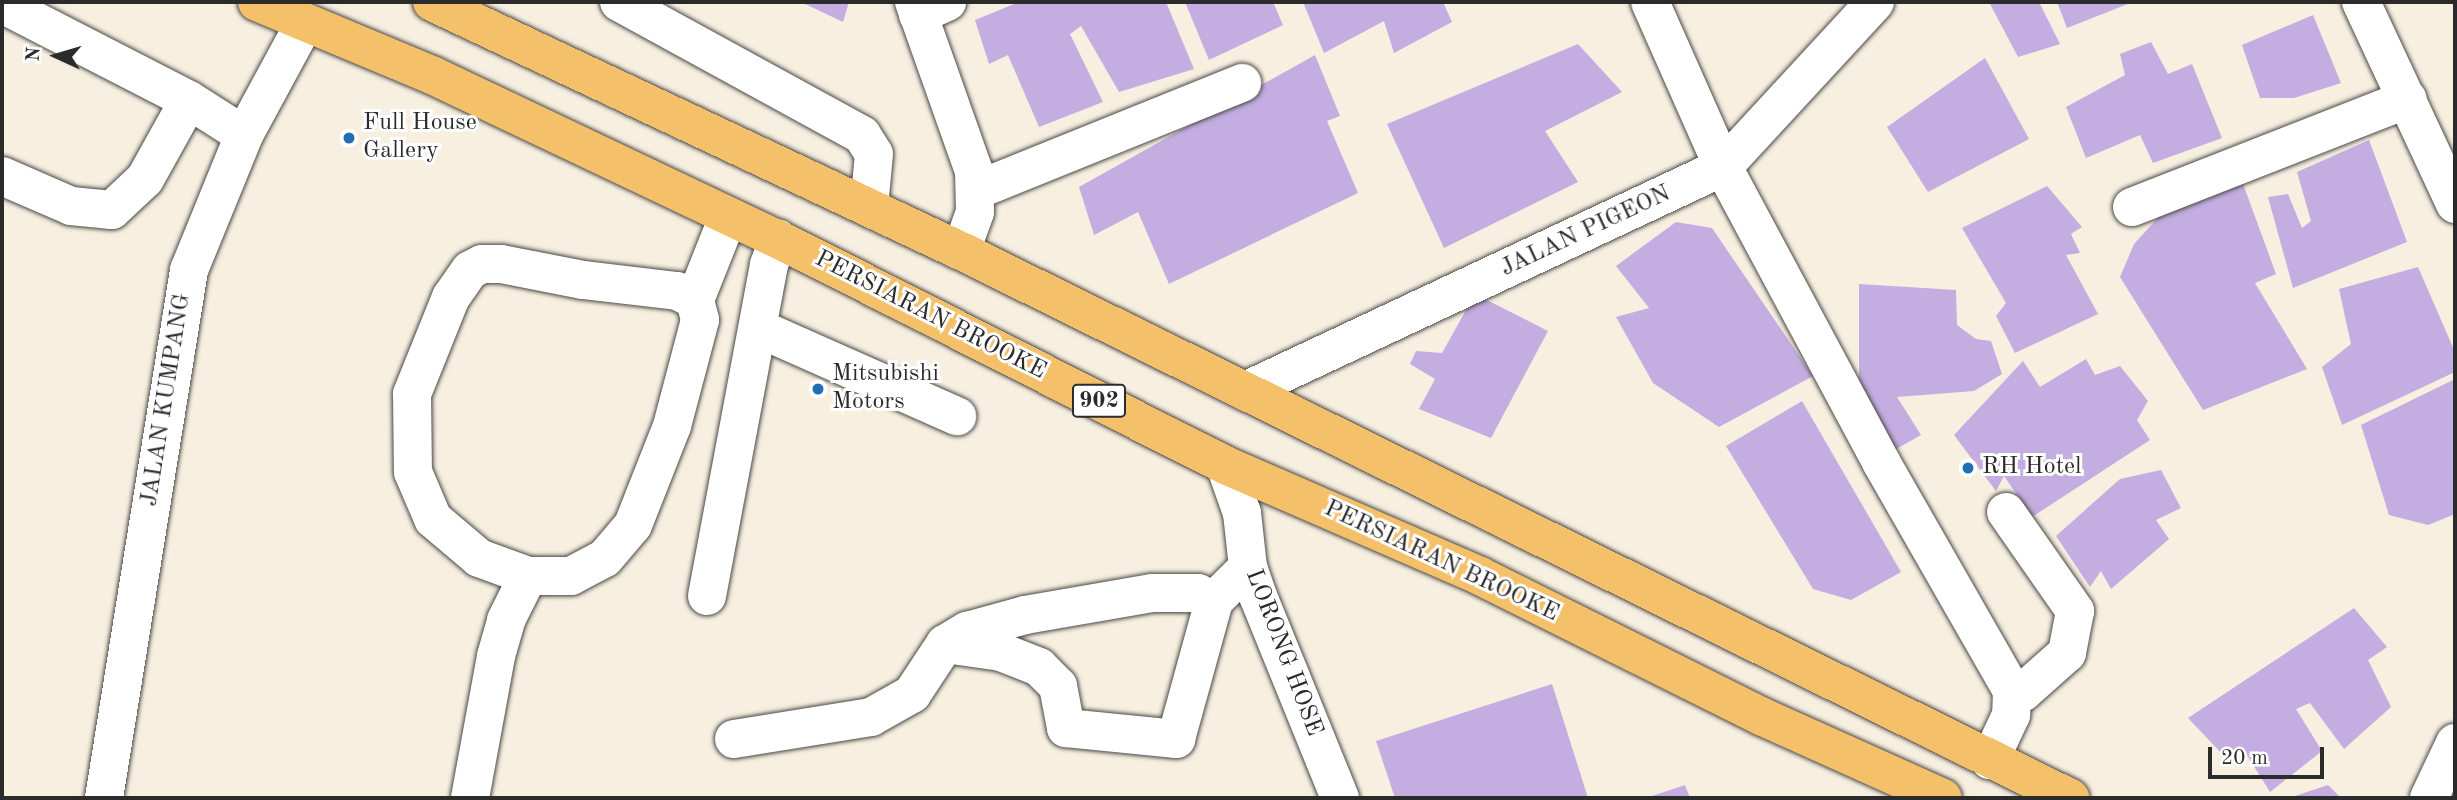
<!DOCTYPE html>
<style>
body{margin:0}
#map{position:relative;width:2457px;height:800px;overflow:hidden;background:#f7efe0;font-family:"Old Standard TT",serif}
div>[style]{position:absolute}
.building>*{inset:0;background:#c3ade1}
.roads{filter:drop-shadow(0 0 2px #4a4846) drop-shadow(0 0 2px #4a4846)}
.minor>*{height:38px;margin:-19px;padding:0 19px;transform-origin:19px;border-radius:19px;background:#fff}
.major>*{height:38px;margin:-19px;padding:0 19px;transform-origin:19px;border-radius:19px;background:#f4c16a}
.dots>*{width:19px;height:19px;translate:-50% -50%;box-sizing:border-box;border:4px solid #fff;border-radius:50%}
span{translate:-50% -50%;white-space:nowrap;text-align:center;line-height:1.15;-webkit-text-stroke:6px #fff;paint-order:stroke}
.shield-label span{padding:2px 5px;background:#fff;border:2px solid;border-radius:5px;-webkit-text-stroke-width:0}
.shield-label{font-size:23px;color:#2b2b2b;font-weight:700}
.poi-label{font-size:24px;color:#2b2b2b}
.left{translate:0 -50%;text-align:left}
.street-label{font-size:24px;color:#2b2b2b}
.frame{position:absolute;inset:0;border:4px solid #2b2b2b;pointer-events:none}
.north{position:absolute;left:21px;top:21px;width:70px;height:70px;-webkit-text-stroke:5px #fff;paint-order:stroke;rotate:274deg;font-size:19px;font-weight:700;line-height:28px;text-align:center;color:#2b2b2b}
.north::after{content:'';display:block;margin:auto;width:24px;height:32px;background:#2b2b2b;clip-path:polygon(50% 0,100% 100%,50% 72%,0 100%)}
.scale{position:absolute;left:2208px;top:747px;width:116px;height:32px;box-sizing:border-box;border:4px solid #2b2b2b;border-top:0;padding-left:9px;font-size:21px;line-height:24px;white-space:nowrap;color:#2b2b2b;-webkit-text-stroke:5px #fff;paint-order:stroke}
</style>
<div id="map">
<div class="building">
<i style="clip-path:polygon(801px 2px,849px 2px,843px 22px)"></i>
<i style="clip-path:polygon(1019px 2px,1166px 2px,1194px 69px,1119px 92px,1081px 26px,1070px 34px,1103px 102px,1039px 127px,1008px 55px,989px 64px,975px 20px)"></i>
<i style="clip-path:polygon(1185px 2px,1273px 2px,1283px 25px,1209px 60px)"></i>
<i style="clip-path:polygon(1303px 2px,1443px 2px,1452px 22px,1394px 53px,1384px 21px,1324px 53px)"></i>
<i style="clip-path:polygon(1989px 2px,2039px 2px,2060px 44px,2018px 57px)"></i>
<i style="clip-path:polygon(2057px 2px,2133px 2px,2067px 28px)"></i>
<i style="clip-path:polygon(2313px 15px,2341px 83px,2294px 98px,2260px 98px,2242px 45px)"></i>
<i style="clip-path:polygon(2151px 42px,2168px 74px,2192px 64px,2222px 138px,2153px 163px,2140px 135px,2086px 158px,2066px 107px,2125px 75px,2120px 54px)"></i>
<i style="clip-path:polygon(1578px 44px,1622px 92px,1545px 131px,1578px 182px,1444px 248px,1387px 124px)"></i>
<i style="clip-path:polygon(1315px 55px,1340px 116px,1327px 121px,1358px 193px,1169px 284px,1138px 212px,1094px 235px,1079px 187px)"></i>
<i style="clip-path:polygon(1985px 58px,2029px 139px,1928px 192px,1887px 127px)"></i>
<i style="clip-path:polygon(2369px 140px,2407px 242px,2293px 288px,2268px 197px,2288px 194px,2302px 228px,2311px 221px,2297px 172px)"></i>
<i style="clip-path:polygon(2242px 181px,2276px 274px,2255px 283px,2307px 369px,2203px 410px,2120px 277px,2134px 244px,2166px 209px)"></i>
<i style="clip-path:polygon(2047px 186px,2082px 227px,2071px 234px,2080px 253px,2066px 255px,2098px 314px,2015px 353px,1996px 316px,2006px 303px,1962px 228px)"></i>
<i style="clip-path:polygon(1676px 222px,1712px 228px,1813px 376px,1719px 427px,1653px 383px,1616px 317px,1649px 308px,1616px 266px)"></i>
<i style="clip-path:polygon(2418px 267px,2455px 352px,2455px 372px,2342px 425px,2322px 367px,2351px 344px,2339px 289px)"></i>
<i style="clip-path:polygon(1859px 284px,1956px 290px,1957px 325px,1976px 339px,1991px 341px,2002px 374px,1974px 391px,1897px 397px,1921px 435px,1882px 457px,1859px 386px)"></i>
<i style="clip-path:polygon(1475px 294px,1548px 331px,1491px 438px,1419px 409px,1435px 379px,1410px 364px,1416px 351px,1442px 353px)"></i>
<i style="clip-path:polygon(2086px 359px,2095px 375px,2120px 366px,2148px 401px,2137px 420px,2150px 440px,2032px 517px,2004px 476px,1996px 491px,1954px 435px,2023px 361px,2040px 387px)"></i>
<i style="clip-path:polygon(2455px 379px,2455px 514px,2428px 525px,2389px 515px,2361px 425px)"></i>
<i style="clip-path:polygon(1802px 401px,1901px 572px,1851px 600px,1813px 589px,1726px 446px)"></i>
<i style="clip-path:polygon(2161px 470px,2181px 508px,2156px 520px,2169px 539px,2111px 589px,2101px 571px,2090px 587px,2056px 536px,2120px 479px)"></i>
<i style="clip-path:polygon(2354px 608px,2387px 647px,2368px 660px,2391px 707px,2344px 749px,2310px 703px,2296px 709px,2322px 751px,2270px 792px,2245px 752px,2224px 756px,2188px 718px)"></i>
<i style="clip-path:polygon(1552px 684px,1588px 798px,1395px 798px,1376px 741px)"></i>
<i style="clip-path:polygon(1685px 785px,1690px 798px,1646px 798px)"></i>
<i style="clip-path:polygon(2328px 785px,2341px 798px,2289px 798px)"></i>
</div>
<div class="roads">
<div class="minor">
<i style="left:619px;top:2px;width:277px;rotate:28.7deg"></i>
<i style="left:862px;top:135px;width:22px;rotate:58deg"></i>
<i style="left:874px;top:154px;width:53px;rotate:95.4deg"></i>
<i style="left:914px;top:2px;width:179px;rotate:70.5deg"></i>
<i style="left:974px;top:171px;width:41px;rotate:88.6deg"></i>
<i style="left:975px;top:212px;width:41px;rotate:109.7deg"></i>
<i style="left:1650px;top:2px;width:180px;rotate:66.1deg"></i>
<i style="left:1723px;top:167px;width:335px;rotate:61.8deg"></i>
<i style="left:1881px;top:462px;width:264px;rotate:60.2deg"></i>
<i style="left:2012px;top:691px;width:24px;rotate:92deg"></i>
<i style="left:2011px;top:715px;width:50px;rotate:115deg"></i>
<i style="left:2361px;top:2px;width:223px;rotate:65deg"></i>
<i style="left:2px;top:4px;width:210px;rotate:27.2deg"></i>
<i style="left:189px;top:100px;width:65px;rotate:32.5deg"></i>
<i style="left:918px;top:15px;width:32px;rotate:-24deg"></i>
<i style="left:2px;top:176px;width:75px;rotate:23.5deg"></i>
<i style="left:71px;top:206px;width:41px;rotate:5.6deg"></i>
<i style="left:112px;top:210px;width:45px;rotate:-43.2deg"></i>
<i style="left:145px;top:179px;width:90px;rotate:-60.9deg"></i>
<i style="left:977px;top:190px;width:286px;rotate:-22deg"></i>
<i style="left:2132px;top:207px;width:296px;rotate:-21.4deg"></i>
<i style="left:695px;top:300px;width:20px;rotate:-153deg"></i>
<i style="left:677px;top:291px;width:95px;rotate:-173.3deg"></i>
<i style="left:583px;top:280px;width:84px;rotate:-169deg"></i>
<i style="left:501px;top:264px;width:19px;rotate:180deg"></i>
<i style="left:482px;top:264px;width:13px;rotate:153deg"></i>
<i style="left:470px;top:270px;width:33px;rotate:125deg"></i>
<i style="left:451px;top:297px;width:105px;rotate:111.9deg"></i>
<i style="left:412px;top:394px;width:78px;rotate:89.3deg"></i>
<i style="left:413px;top:472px;width:51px;rotate:66.9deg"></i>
<i style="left:433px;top:519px;width:60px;rotate:40.3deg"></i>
<i style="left:479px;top:558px;width:52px;rotate:20.2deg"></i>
<i style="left:528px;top:576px;width:43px"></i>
<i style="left:571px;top:576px;width:38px;rotate:-28deg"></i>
<i style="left:605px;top:558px;width:43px;rotate:-49.7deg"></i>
<i style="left:633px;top:525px;width:106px;rotate:-68.5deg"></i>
<i style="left:672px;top:426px;width:110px;rotate:-75.2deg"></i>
<i style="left:700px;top:320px;width:21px;rotate:-104deg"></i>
<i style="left:695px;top:300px;width:89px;rotate:-68.3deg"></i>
<i style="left:758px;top:328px;width:218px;rotate:23.9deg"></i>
<i style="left:1245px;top:391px;width:528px;rotate:-25.11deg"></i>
<i style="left:1723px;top:167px;width:224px;rotate:-47.3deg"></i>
<i style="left:1225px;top:465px;width:51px;rotate:70.5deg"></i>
<i style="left:1242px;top:513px;width:54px;rotate:83.7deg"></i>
<i style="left:1248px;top:567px;width:31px;rotate:71deg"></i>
<i style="left:1258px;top:596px;width:218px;rotate:67.9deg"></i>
<i style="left:2006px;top:512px;width:121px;rotate:55.1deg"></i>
<i style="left:2075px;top:611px;width:43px;rotate:100.8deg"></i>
<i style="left:2067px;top:653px;width:59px;rotate:138.4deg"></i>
<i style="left:2023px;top:692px;width:11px;rotate:-175deg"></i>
<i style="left:707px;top:596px;width:337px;rotate:-79.4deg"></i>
<i style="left:769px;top:265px;width:28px;rotate:-71deg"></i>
<i style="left:945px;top:644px;width:57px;rotate:8.1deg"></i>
<i style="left:1001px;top:652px;width:41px;rotate:21.5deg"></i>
<i style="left:1039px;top:667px;width:27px;rotate:45deg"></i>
<i style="left:1058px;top:686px;width:43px;rotate:79.2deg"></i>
<i style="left:1066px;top:728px;width:111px;rotate:5.7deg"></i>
<i style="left:1176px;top:739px;width:143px;rotate:-74.6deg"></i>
<i style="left:1214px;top:601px;width:48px;rotate:-45deg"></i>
<i style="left:734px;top:739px;width:139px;rotate:-9.1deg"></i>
<i style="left:871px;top:717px;width:47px;rotate:-29.3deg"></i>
<i style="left:912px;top:694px;width:60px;rotate:-56.6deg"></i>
<i style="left:945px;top:644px;width:26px;rotate:-31deg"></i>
<i style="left:967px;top:631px;width:60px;rotate:-15.4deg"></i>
<i style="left:1025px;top:615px;width:129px;rotate:-9.8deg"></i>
<i style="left:1152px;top:593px;width:46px"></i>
<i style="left:1198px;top:593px;width:18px;rotate:27deg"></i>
<i style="left:104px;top:798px;width:535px;rotate:-80.85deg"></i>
<i style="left:189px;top:270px;width:146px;rotate:-67.8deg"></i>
<i style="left:244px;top:135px;width:126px;rotate:-61.6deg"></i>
<i style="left:470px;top:798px;width:144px;rotate:-79.6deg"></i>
<i style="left:496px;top:656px;width:37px;rotate:-74deg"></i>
<i style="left:506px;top:620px;width:49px;rotate:-63.4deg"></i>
<i style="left:2429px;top:798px;width:61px;rotate:-64.7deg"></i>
</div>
<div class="major">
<i style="left:257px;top:2px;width:192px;rotate:22.7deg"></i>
<i style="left:434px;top:76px;width:381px;rotate:25.4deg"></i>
<i style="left:778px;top:239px;width:501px;rotate:26.82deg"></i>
<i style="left:1225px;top:465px;width:278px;rotate:23.5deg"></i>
<i style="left:1480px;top:576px;width:316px;rotate:26.5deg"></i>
<i style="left:1763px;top:717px;width:197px;rotate:24.2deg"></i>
<i style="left:432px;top:2px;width:585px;rotate:25.21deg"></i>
<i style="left:961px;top:251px;width:1237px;rotate:26.25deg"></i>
</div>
</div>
<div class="dots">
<i style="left:349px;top:138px;background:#1f6fb2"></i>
<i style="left:818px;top:389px;background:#1f6fb2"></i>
<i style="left:1968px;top:468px;background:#1f6fb2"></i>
</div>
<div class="shield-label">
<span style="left:1099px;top:401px">902</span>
</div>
<div class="poi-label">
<span class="left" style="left:363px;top:138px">Full House<br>Gallery</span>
<span class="left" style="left:832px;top:389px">Mitsubishi<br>Motors</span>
<span class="left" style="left:1982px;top:468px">RH Hotel</span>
</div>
<div class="street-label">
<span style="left:1586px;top:232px;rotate:-25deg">JALAN PIGEON</span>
<span style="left:930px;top:316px;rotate:27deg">PERSIARAN BROOKE</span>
<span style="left:167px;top:400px;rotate:-81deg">JALAN KUMPANG</span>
<span style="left:1441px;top:562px;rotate:25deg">PERSIARAN BROOKE</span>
<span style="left:1283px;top:653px;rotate:69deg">LORONG HOSE</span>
</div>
<div class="frame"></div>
<div class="north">N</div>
<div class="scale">20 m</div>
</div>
